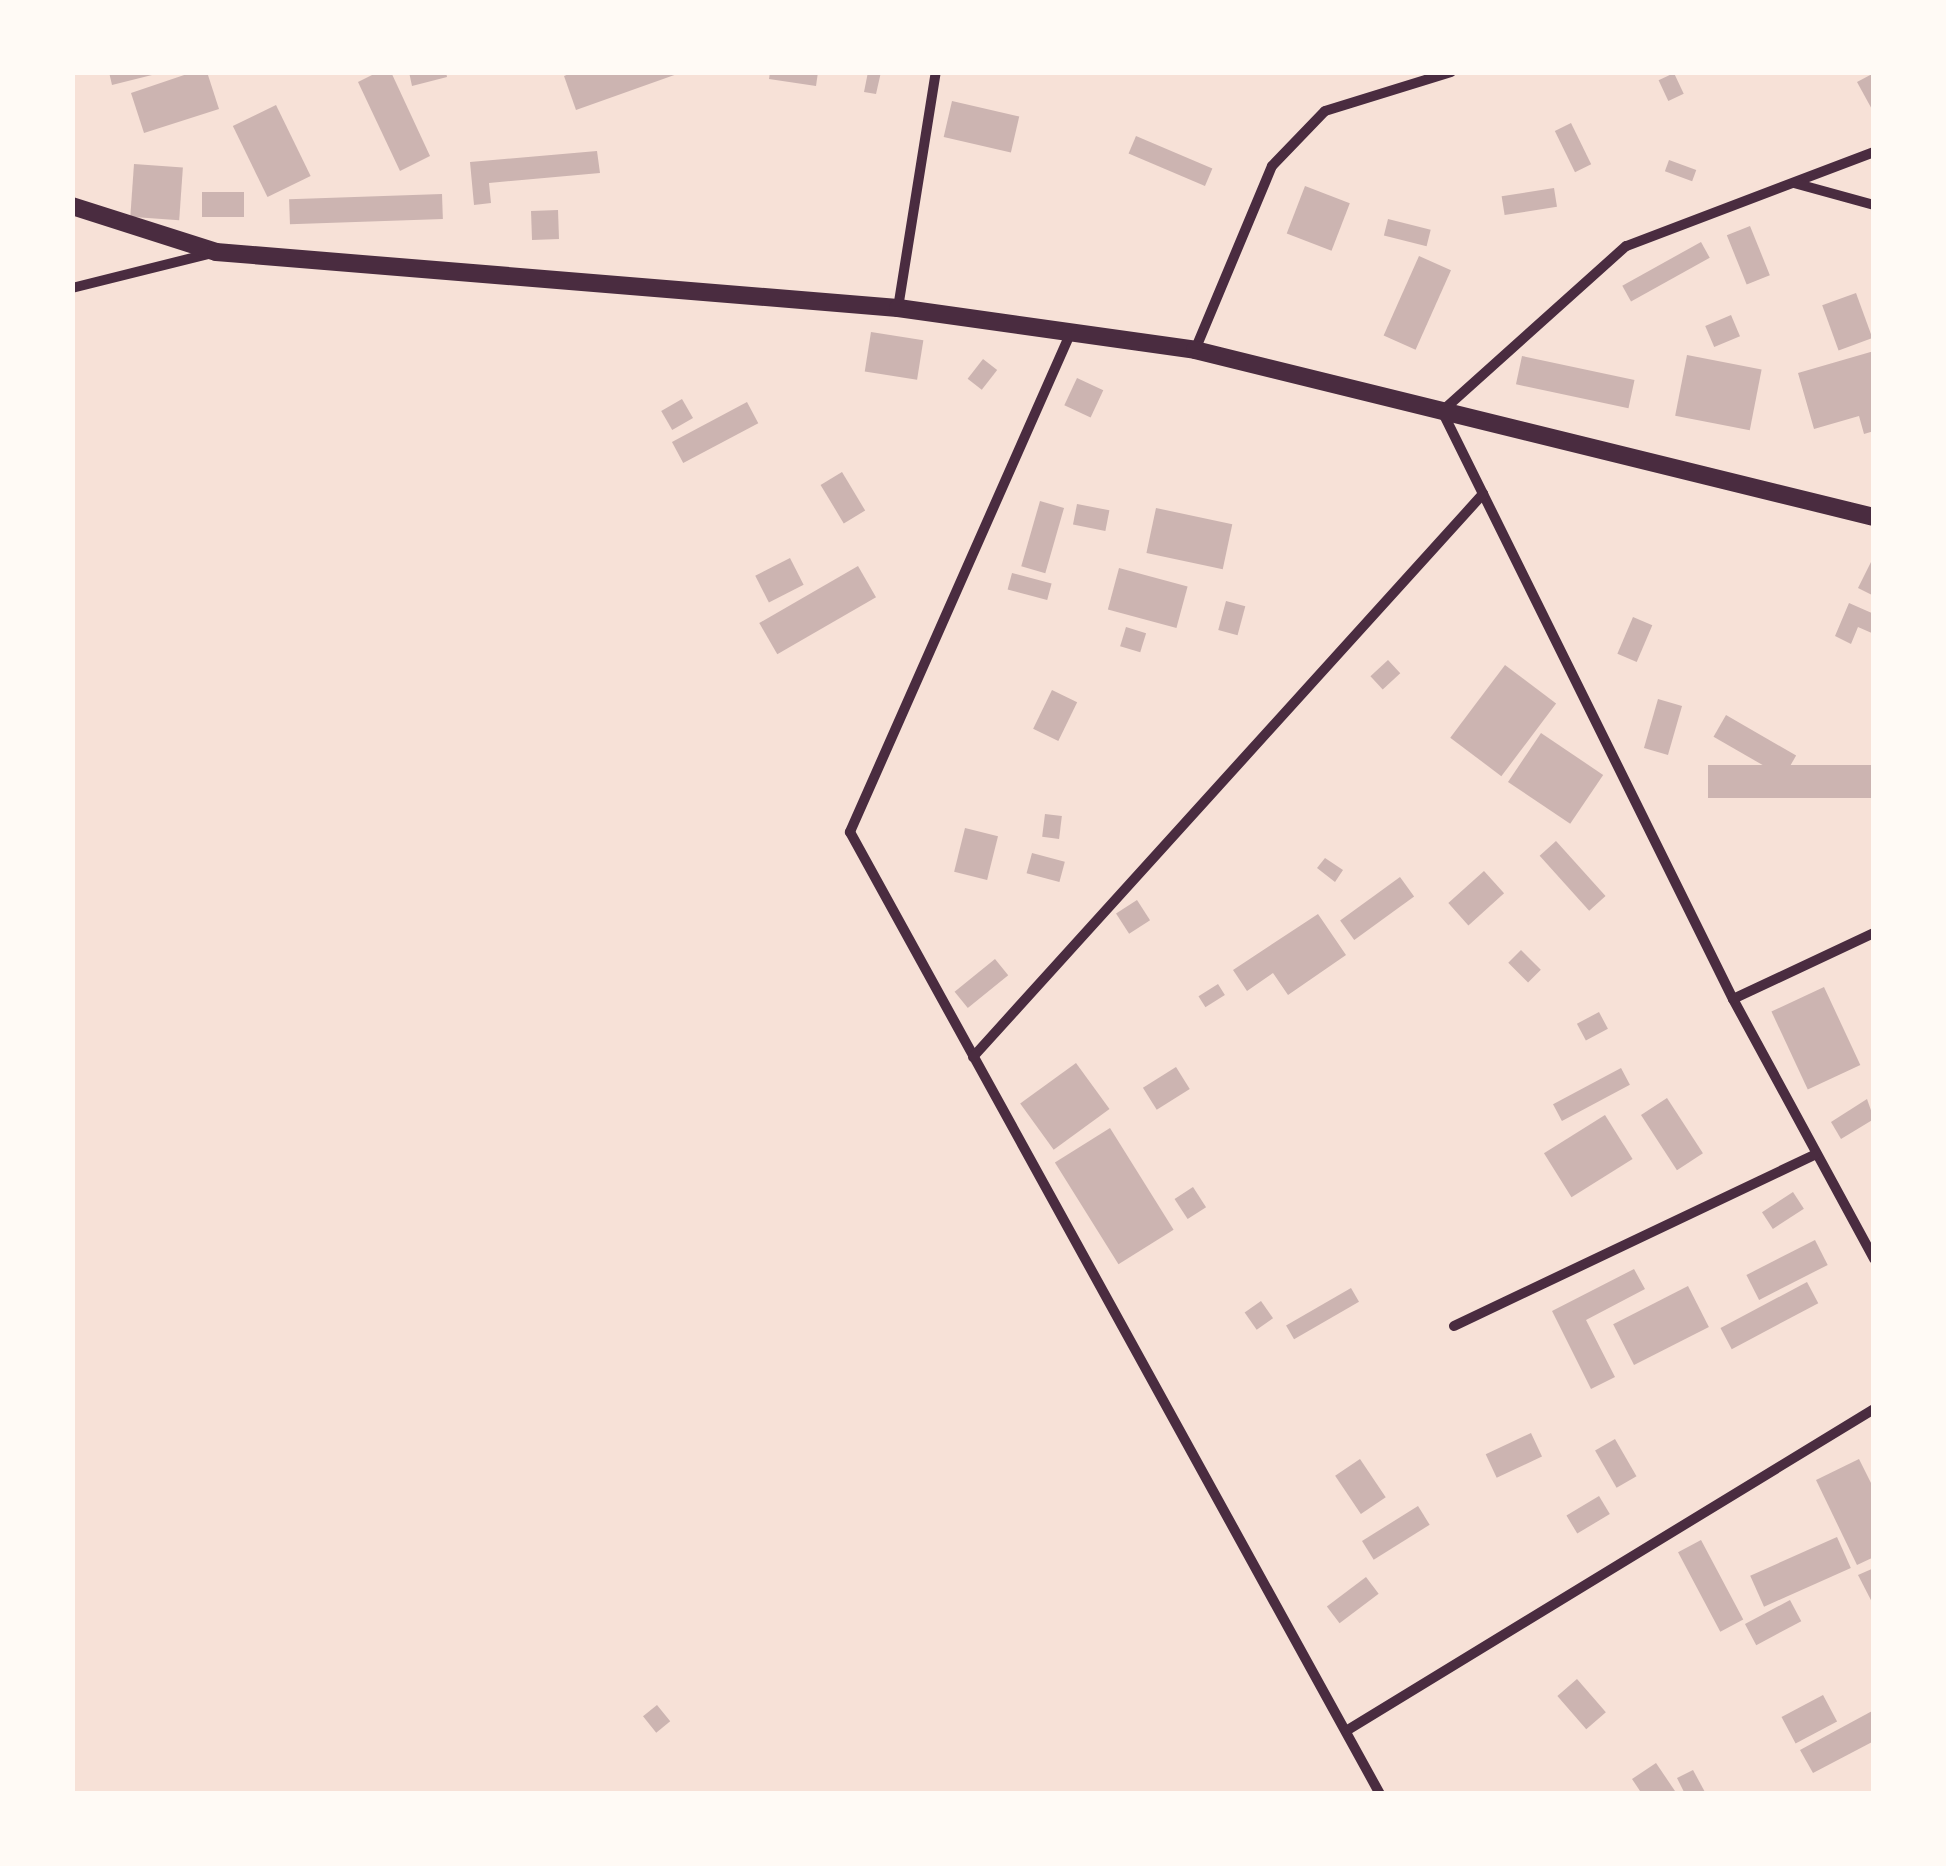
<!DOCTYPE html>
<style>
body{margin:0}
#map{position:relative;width:1946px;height:1866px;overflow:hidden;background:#f7e1d7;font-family:Cabin,sans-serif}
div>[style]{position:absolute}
.building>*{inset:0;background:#ccb4b1;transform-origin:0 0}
.minor>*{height:10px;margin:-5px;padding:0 5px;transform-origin:5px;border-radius:5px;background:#4a2c40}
.tertiary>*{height:18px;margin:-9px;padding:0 9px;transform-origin:9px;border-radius:9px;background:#4a2c40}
span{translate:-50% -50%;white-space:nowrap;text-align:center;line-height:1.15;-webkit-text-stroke:8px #fffaf5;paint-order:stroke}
.frame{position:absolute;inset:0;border:75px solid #fffaf5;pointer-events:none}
</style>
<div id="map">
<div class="building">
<i style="clip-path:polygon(109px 72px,156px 72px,156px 74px,112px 85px)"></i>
<i style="clip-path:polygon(193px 72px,207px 72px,219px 109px,144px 133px,131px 93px)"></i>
<i style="clip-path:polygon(378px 72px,391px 72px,430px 156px,400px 171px,358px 82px)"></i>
<i style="clip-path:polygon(409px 72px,446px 72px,447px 77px,412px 86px)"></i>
<i style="clip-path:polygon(574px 72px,680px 72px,680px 73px,576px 110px,564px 76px)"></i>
<i style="clip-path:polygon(770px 72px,818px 72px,816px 86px,769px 79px)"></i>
<i style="clip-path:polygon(868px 72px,881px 72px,876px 94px,864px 92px)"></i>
<i style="left:1674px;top:73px;width:23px;height:17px;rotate:65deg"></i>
<i style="clip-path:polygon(1874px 73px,1874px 113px,1857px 82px)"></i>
<i style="left:952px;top:101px;width:69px;height:37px;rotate:13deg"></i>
<i style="left:276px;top:105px;width:79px;height:48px;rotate:64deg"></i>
<i style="left:1571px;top:123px;width:46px;height:18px;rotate:64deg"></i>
<i style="left:1136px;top:136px;width:83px;height:19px;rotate:23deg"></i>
<i style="clip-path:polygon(597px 151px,600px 173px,489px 183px,491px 203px,474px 205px,470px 162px)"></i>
<i style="left:1669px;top:160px;width:29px;height:12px;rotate:20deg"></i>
<i style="left:134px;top:164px;width:49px;height:53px;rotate:4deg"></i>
<i style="left:1305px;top:186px;width:48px;height:51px;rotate:21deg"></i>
<i style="left:1554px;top:188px;width:19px;height:53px;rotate:81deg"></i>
<i style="left:244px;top:192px;width:25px;height:42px;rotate:90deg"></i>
<i style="left:442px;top:194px;width:25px;height:153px;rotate:88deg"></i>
<i style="left:558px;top:210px;width:29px;height:27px;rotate:88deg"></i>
<i style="left:1388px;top:219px;width:44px;height:17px;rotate:14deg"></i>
<i style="left:1750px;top:226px;width:53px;height:25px;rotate:68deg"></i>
<i style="left:1701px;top:242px;width:18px;height:90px;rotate:61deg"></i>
<i style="left:1419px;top:256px;width:35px;height:87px;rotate:24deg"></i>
<i style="left:1856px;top:293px;width:48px;height:36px;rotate:70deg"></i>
<i style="left:1731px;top:315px;width:23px;height:28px;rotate:67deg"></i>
<i style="left:871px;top:332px;width:53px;height:40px;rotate:9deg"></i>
<i style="clip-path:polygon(1874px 351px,1874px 431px,1864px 434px,1859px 416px,1814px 429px,1798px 373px)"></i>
<i style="left:1687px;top:355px;width:76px;height:62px;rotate:11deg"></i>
<i style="left:1522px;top:356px;width:115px;height:29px;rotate:12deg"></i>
<i style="left:983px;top:359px;width:18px;height:25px;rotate:38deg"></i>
<i style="left:1077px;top:378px;width:29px;height:30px;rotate:25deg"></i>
<i style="left:682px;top:399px;width:22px;height:24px;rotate:60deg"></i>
<i style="left:747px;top:402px;width:24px;height:85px;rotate:62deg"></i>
<i style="left:842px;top:472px;width:45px;height:25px;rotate:59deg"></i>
<i style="left:1040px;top:501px;width:25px;height:68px;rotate:16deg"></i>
<i style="left:1077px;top:504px;width:33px;height:21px;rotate:11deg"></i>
<i style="left:1156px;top:508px;width:78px;height:46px;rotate:12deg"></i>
<i style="clip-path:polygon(1874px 556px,1874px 596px,1858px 588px)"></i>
<i style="left:790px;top:558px;width:30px;height:39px;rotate:63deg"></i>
<i style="left:858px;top:566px;width:36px;height:114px;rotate:60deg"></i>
<i style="left:1119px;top:568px;width:71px;height:43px;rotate:15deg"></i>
<i style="left:1012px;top:573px;width:41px;height:17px;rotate:15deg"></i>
<i style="left:1226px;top:601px;width:20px;height:30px;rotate:15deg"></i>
<i style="clip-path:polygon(1849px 603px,1874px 614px,1874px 634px,1858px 627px,1851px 644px,1835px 636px)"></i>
<i style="left:1633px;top:617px;width:21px;height:40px;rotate:23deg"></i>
<i style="left:1126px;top:627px;width:21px;height:20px;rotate:17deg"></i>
<i style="left:1388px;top:660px;width:18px;height:24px;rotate:47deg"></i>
<i style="left:1505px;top:665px;width:64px;height:91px;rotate:37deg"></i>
<i style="left:1052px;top:690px;width:28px;height:43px;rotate:26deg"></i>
<i style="left:1658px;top:699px;width:25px;height:51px;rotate:16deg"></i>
<i style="left:1726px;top:715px;width:81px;height:25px;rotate:30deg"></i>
<i style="left:1541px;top:733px;width:75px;height:59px;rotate:34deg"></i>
<i style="left:1874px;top:765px;width:33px;height:166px;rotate:90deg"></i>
<i style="left:1045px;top:814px;width:17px;height:23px;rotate:7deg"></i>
<i style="left:965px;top:828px;width:34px;height:45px;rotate:14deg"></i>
<i style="left:1556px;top:841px;width:74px;height:22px;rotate:48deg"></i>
<i style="left:1032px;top:853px;width:34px;height:21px;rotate:15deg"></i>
<i style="clip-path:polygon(1325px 858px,1343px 870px,1335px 882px,1317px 868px)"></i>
<i style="left:1484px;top:871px;width:30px;height:48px;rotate:48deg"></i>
<i style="left:1400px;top:877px;width:24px;height:74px;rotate:54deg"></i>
<i style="left:1137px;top:900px;width:24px;height:25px;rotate:57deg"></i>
<i style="clip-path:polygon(1318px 914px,1346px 955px,1288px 995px,1273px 973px,1247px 991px,1233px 970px)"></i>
<i style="left:1521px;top:950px;width:28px;height:18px;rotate:45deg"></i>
<i style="left:995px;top:959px;width:21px;height:52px;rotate:51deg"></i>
<i style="left:1218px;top:984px;width:13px;height:23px;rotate:58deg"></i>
<i style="left:1824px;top:987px;width:86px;height:58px;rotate:65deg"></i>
<i style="left:1599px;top:1012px;width:19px;height:25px;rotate:62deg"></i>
<i style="left:1076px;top:1063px;width:57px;height:69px;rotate:54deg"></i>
<i style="left:1176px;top:1067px;width:26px;height:39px;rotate:58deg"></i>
<i style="left:1621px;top:1068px;width:19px;height:77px;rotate:62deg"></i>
<i style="left:1667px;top:1098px;width:66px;height:31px;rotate:57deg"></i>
<i style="clip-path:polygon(1867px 1099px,1874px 1119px,1841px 1139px,1831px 1122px)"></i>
<i style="left:1605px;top:1115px;width:52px;height:72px;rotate:58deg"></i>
<i style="left:1110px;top:1128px;width:120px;height:65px;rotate:58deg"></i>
<i style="left:1193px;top:1187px;width:24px;height:22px;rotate:57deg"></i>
<i style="left:1793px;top:1192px;width:20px;height:37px;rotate:57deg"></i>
<i style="left:1815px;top:1240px;width:28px;height:77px;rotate:63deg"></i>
<i style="clip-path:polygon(1634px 1269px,1645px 1289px,1586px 1320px,1615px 1377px,1591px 1389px,1552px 1311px)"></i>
<i style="left:1807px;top:1282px;width:24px;height:98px;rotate:62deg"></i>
<i style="left:1688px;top:1286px;width:46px;height:84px;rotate:63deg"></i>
<i style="left:1351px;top:1288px;width:16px;height:75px;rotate:60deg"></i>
<i style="left:1261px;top:1301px;width:21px;height:20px;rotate:55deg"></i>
<i style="left:1531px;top:1433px;width:26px;height:50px;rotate:65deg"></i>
<i style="left:1615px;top:1439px;width:43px;height:23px;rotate:60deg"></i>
<i style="left:1360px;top:1459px;width:46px;height:30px;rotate:56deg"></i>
<i style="clip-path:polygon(1859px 1459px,1874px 1489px,1874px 1557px,1857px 1565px,1816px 1480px)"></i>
<i style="left:1599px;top:1496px;width:21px;height:38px;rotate:59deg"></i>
<i style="left:1418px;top:1506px;width:22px;height:66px;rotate:58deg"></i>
<i style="left:1837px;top:1537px;width:34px;height:95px;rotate:66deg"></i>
<i style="left:1701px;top:1540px;width:90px;height:26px;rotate:62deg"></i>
<i style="clip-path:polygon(1874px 1568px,1874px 1606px,1858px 1575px)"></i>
<i style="left:1366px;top:1577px;width:21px;height:49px;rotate:53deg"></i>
<i style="left:1790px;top:1600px;width:24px;height:51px;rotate:62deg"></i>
<i style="left:1577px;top:1679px;width:44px;height:26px;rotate:49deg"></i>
<i style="left:1823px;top:1695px;width:30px;height:47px;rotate:62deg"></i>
<i style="left:657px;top:1705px;width:21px;height:18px;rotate:51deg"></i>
<i style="clip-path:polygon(1874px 1710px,1874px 1741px,1813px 1773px,1800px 1750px)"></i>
<i style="clip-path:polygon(1656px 1763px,1677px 1794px,1642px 1794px,1632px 1779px)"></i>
<i style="clip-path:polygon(1693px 1770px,1706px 1794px,1685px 1794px,1677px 1778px)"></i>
</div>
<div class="minor">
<i style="left:1874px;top:152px;width:265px;rotate:159.2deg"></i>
<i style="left:1626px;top:246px;width:247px;rotate:138.1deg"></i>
<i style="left:1442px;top:411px;width:656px;rotate:63.67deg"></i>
<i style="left:1733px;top:999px;width:296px;rotate:61.5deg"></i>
<i style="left:1794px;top:183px;width:83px;rotate:15.4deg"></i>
<i style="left:72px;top:288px;width:144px;rotate:-14deg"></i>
<i style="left:898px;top:308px;width:239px;rotate:-80.9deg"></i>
<i style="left:1071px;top:332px;width:547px;rotate:113.85deg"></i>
<i style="left:850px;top:832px;width:1098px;rotate:61.15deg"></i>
<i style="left:1195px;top:350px;width:199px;rotate:-67.3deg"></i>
<i style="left:1272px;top:166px;width:76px;rotate:-46.1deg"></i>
<i style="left:1325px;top:111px;width:132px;rotate:-17.2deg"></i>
<i style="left:1733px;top:999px;width:156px;rotate:-25.1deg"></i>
<i style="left:973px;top:1057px;width:760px;rotate:-47.83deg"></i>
<i style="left:1454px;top:1326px;width:401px;rotate:-25.4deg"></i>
<i style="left:1346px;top:1731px;width:618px;rotate:-31.38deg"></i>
</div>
<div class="tertiary">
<i style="left:72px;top:206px;width:151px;rotate:17.7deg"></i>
<i style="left:216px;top:252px;width:684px;rotate:4.69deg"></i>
<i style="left:898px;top:308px;width:300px;rotate:8deg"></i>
<i style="left:1195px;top:350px;width:699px;rotate:13.82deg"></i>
</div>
<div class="frame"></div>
</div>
